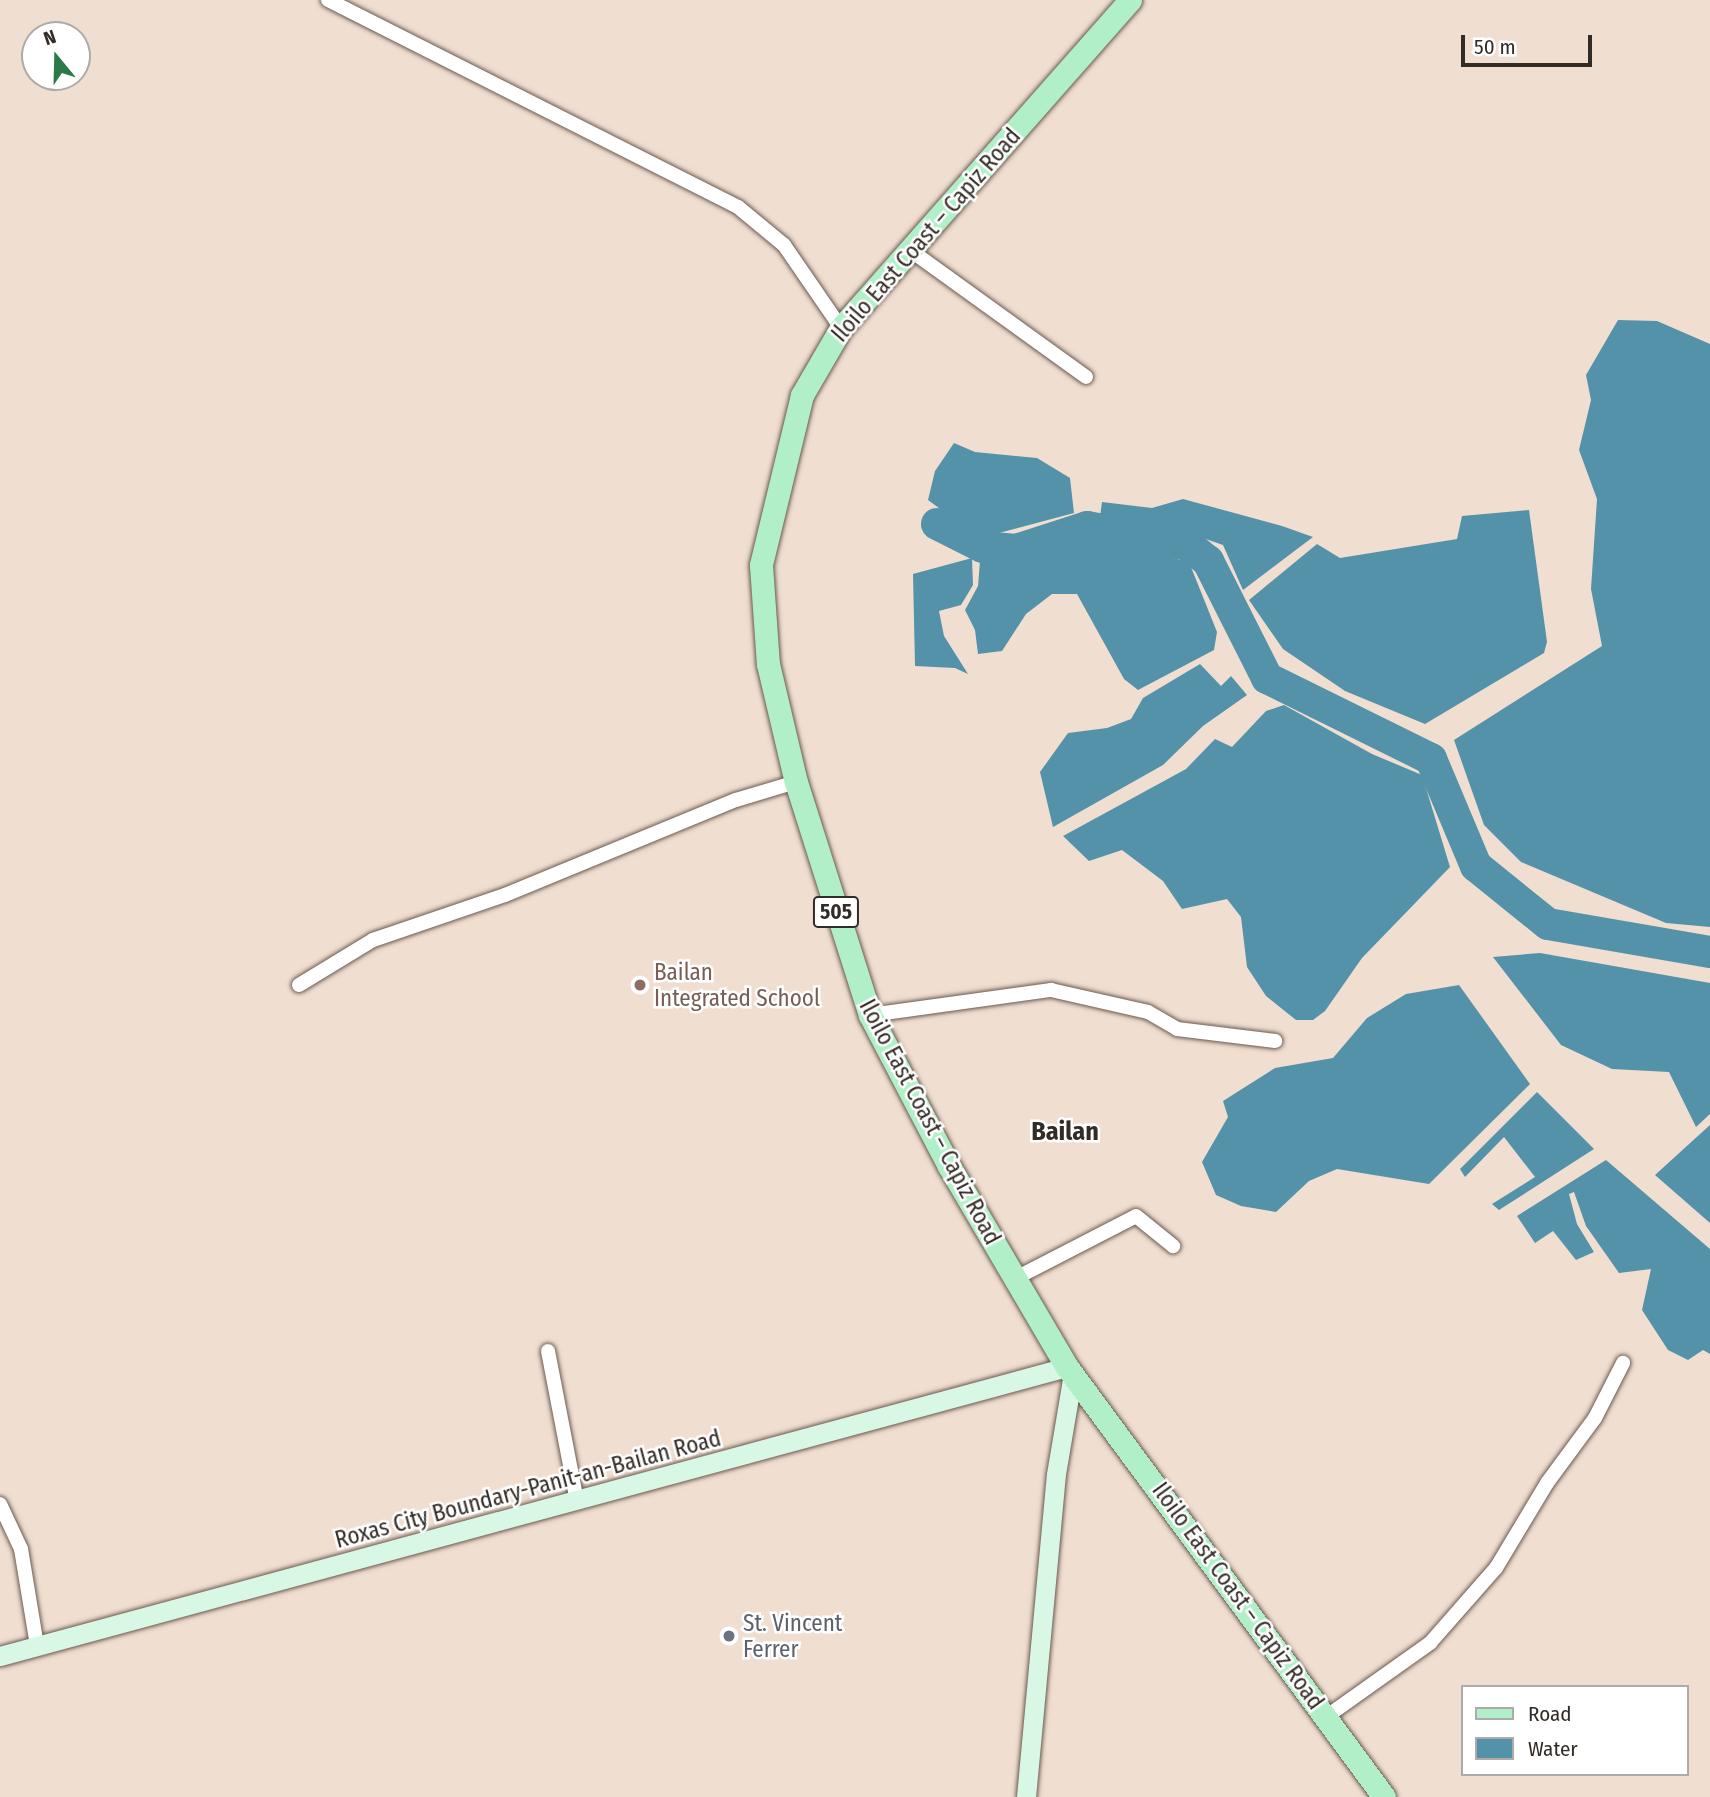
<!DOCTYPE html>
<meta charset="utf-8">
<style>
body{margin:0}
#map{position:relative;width:1710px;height:1797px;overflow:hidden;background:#f0ded1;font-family:"Fira Sans Condensed",sans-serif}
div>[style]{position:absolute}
.water>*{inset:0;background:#5492aa}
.river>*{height:32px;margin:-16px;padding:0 16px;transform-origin:16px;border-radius:16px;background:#5492aa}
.roads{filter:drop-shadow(0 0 2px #6a5a4f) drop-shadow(0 0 2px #6a5a4f)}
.street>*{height:14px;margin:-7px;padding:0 7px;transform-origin:7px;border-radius:7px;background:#fff}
.secondary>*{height:19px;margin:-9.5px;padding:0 9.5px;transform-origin:9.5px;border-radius:9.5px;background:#d8f7e4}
.primary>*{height:23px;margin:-11.5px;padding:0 11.5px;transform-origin:11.5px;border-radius:11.5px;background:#b0efc8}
.dots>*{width:19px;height:19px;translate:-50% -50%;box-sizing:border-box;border:4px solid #fff;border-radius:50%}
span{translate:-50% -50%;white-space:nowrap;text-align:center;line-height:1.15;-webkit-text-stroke:5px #fff;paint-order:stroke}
.shield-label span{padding:2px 5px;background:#fff;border:2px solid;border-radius:5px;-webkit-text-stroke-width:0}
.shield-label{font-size:21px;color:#332c26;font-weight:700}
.street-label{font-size:23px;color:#332c26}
.education-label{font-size:23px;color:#785e54}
.left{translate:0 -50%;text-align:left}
.worship-label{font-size:23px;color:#5b616d}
.quarter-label{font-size:26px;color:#332c26;font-weight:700}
.legend{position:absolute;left:1461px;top:1685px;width:228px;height:91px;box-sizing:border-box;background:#fff;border:2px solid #adaba8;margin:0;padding:9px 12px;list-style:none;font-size:21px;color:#332c26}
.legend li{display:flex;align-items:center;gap:14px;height:35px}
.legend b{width:35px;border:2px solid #adaba8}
.north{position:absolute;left:21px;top:21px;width:70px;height:70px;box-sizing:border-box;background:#fff;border:2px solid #adaba8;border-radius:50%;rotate:341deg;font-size:19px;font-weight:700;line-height:28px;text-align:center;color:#332c26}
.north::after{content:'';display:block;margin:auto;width:24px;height:32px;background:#2d7a49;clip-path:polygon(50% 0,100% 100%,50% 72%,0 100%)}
.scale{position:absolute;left:1461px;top:35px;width:131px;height:32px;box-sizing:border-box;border:4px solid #332c26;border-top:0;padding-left:9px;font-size:21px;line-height:24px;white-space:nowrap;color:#332c26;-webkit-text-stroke:5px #fff;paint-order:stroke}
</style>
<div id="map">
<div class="water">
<i style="clip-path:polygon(1618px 320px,1657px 321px,1710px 344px,1710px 927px,1666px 923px,1521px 862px,1484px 825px,1454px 740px,1602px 646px,1591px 589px,1597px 499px,1579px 450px,1591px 400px,1586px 375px)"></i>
<i style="clip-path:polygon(954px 443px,975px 452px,1037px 458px,1070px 478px,1074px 513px,995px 534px,962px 525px,928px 500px,935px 471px)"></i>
<i style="clip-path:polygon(1183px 499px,1282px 526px,1313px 537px,1243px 590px,1223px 545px,1180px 530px,1100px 517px,1102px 502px,1152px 508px)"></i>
<i style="clip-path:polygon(1529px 510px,1547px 642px,1544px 653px,1425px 724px,1345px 691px,1283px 649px,1249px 600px,1317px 544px,1340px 558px,1457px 539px,1462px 516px)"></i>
<i style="clip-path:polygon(1091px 538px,1189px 562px,1217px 632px,1214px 650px,1138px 690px,1124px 679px,1077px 594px,1052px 594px,1026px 614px,1002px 651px,978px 654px,975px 630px,965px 610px,978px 586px,980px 561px,1028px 559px)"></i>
<i style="clip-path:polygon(972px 558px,973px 585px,961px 605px,939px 611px,944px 636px,968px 674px,955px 668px,915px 666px,913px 574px)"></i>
<i style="clip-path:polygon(1200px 664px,1221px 686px,1231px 676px,1247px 695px,1203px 726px,1163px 765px,1053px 827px,1040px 772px,1068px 733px,1107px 728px,1131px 719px,1143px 698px)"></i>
<i style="clip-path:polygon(1284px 705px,1372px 754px,1422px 775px,1450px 867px,1362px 958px,1325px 1011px,1313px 1020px,1296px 1020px,1266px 996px,1247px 967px,1241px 917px,1227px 899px,1182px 909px,1163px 881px,1122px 850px,1089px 861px,1063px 836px,1186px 769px,1215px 739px,1232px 747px,1266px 711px)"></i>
<i style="clip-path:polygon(1540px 953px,1710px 983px,1710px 1114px,1696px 1127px,1669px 1072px,1612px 1069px,1561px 1045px,1493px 957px)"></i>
<i style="clip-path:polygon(1459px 985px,1530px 1084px,1429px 1184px,1337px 1169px,1309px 1181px,1276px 1212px,1241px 1206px,1216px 1195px,1202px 1162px,1228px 1117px,1223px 1101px,1275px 1068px,1333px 1058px,1367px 1018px,1406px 994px)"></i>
<i style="clip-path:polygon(1537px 1092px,1594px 1149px,1499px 1210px,1492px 1204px,1535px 1177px,1504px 1137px,1465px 1177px,1460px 1169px)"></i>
<i style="clip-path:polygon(1710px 1125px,1710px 1223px,1655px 1175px)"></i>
<i style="clip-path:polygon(1606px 1160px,1710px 1249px,1710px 1354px,1703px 1350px,1688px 1360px,1668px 1350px,1642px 1310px,1651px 1269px,1619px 1273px,1586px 1226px,1574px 1192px,1569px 1194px,1577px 1224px,1594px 1252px,1576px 1260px,1553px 1231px,1535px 1243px,1517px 1216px)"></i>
</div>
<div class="river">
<i style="left:937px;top:524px;width:51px;rotate:26.6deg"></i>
<i style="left:983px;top:547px;width:33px;rotate:5deg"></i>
<i style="left:1016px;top:550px;width:75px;rotate:-17.9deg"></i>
<i style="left:1087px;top:527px;width:103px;rotate:10.1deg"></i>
<i style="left:1188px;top:545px;width:26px;rotate:39deg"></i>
<i style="left:1208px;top:561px;width:131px;rotate:63.2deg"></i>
<i style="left:1267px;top:678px;width:183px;rotate:26.3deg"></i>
<i style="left:1431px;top:759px;width:116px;rotate:67.2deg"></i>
<i style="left:1476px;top:866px;width:92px;rotate:38.9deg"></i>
<i style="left:1548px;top:924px;width:164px;rotate:9.8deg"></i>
</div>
<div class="roads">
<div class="street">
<i style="left:328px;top:0;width:459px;rotate:26.8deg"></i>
<i style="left:738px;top:207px;width:60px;rotate:39.6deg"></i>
<i style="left:784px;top:245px;width:101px;rotate:55.5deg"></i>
<i style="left:910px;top:250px;width:217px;rotate:35.8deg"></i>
<i style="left:299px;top:985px;width:87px;rotate:-31.3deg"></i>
<i style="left:373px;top:940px;width:139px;rotate:-18.8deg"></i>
<i style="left:505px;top:895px;width:250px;rotate:-22.4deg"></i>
<i style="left:736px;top:800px;width:63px;rotate:-16.7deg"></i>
<i style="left:870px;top:1015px;width:183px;rotate:-7.9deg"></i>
<i style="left:1051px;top:990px;width:99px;rotate:12.8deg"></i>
<i style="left:1148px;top:1012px;width:34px;rotate:30deg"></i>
<i style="left:1177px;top:1029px;width:99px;rotate:7deg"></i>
<i style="left:1014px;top:1279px;width:137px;rotate:-27.3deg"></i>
<i style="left:1136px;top:1216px;width:48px;rotate:39deg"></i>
<i style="left:548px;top:1351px;width:153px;rotate:79.1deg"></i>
<i style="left:0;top:1504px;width:50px;rotate:65deg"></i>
<i style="left:21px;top:1549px;width:98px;rotate:80.6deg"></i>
<i style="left:1326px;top:1717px;width:128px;rotate:-35.4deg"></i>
<i style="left:1430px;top:1643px;width:100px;rotate:-48.7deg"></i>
<i style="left:1496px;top:1568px;width:99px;rotate:-59deg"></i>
<i style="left:1547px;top:1483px;width:81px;rotate:-53.6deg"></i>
<i style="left:1595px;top:1418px;width:62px;rotate:-63deg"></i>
</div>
<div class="secondary">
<i style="left:0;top:1656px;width:1105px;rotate:-15.16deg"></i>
<i style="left:1026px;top:1797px;width:324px;rotate:-84.7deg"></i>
<i style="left:1056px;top:1474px;width:101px;rotate:-80.4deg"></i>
</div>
<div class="primary">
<i style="left:1130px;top:0;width:437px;rotate:131.4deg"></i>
<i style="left:841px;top:328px;width:78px;rotate:120.2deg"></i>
<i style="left:802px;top:395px;width:175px;rotate:103.6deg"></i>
<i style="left:761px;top:565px;width:99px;rotate:86deg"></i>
<i style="left:768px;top:664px;width:121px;rotate:76.7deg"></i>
<i style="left:796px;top:782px;width:244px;rotate:72.4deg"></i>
<i style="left:870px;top:1015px;width:170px;rotate:62.4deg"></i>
<i style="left:949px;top:1166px;width:233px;rotate:59.6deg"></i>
<i style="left:1067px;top:1367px;width:534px;rotate:53.6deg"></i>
</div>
</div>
<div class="dots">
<i style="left:640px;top:985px;background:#8d6e63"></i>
<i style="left:729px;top:1636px;background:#6b7280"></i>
</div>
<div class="shield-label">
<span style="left:836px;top:912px">505</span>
</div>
<div class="street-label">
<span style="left:926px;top:235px;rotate:-49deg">Iloilo East Coast – Capiz Road</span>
<span style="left:930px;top:1122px;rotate:62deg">Iloilo East Coast – Capiz Road</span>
<span style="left:528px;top:1489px;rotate:-15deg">Roxas City Boundary-Panit-an-Bailan Road</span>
<span style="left:1238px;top:1596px;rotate:54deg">Iloilo East Coast – Capiz Road</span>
</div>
<div class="education-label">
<span class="left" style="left:654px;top:985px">Bailan<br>Integrated School</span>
</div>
<div class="worship-label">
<span class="left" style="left:743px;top:1636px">St. Vincent<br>Ferrer</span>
</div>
<div class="quarter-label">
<span style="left:1065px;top:1132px">Bailan</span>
</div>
<ul class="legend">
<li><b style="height:9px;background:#b0efc8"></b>Road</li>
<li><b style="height:19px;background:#5492aa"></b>Water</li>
</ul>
<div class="north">N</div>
<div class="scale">50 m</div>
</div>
